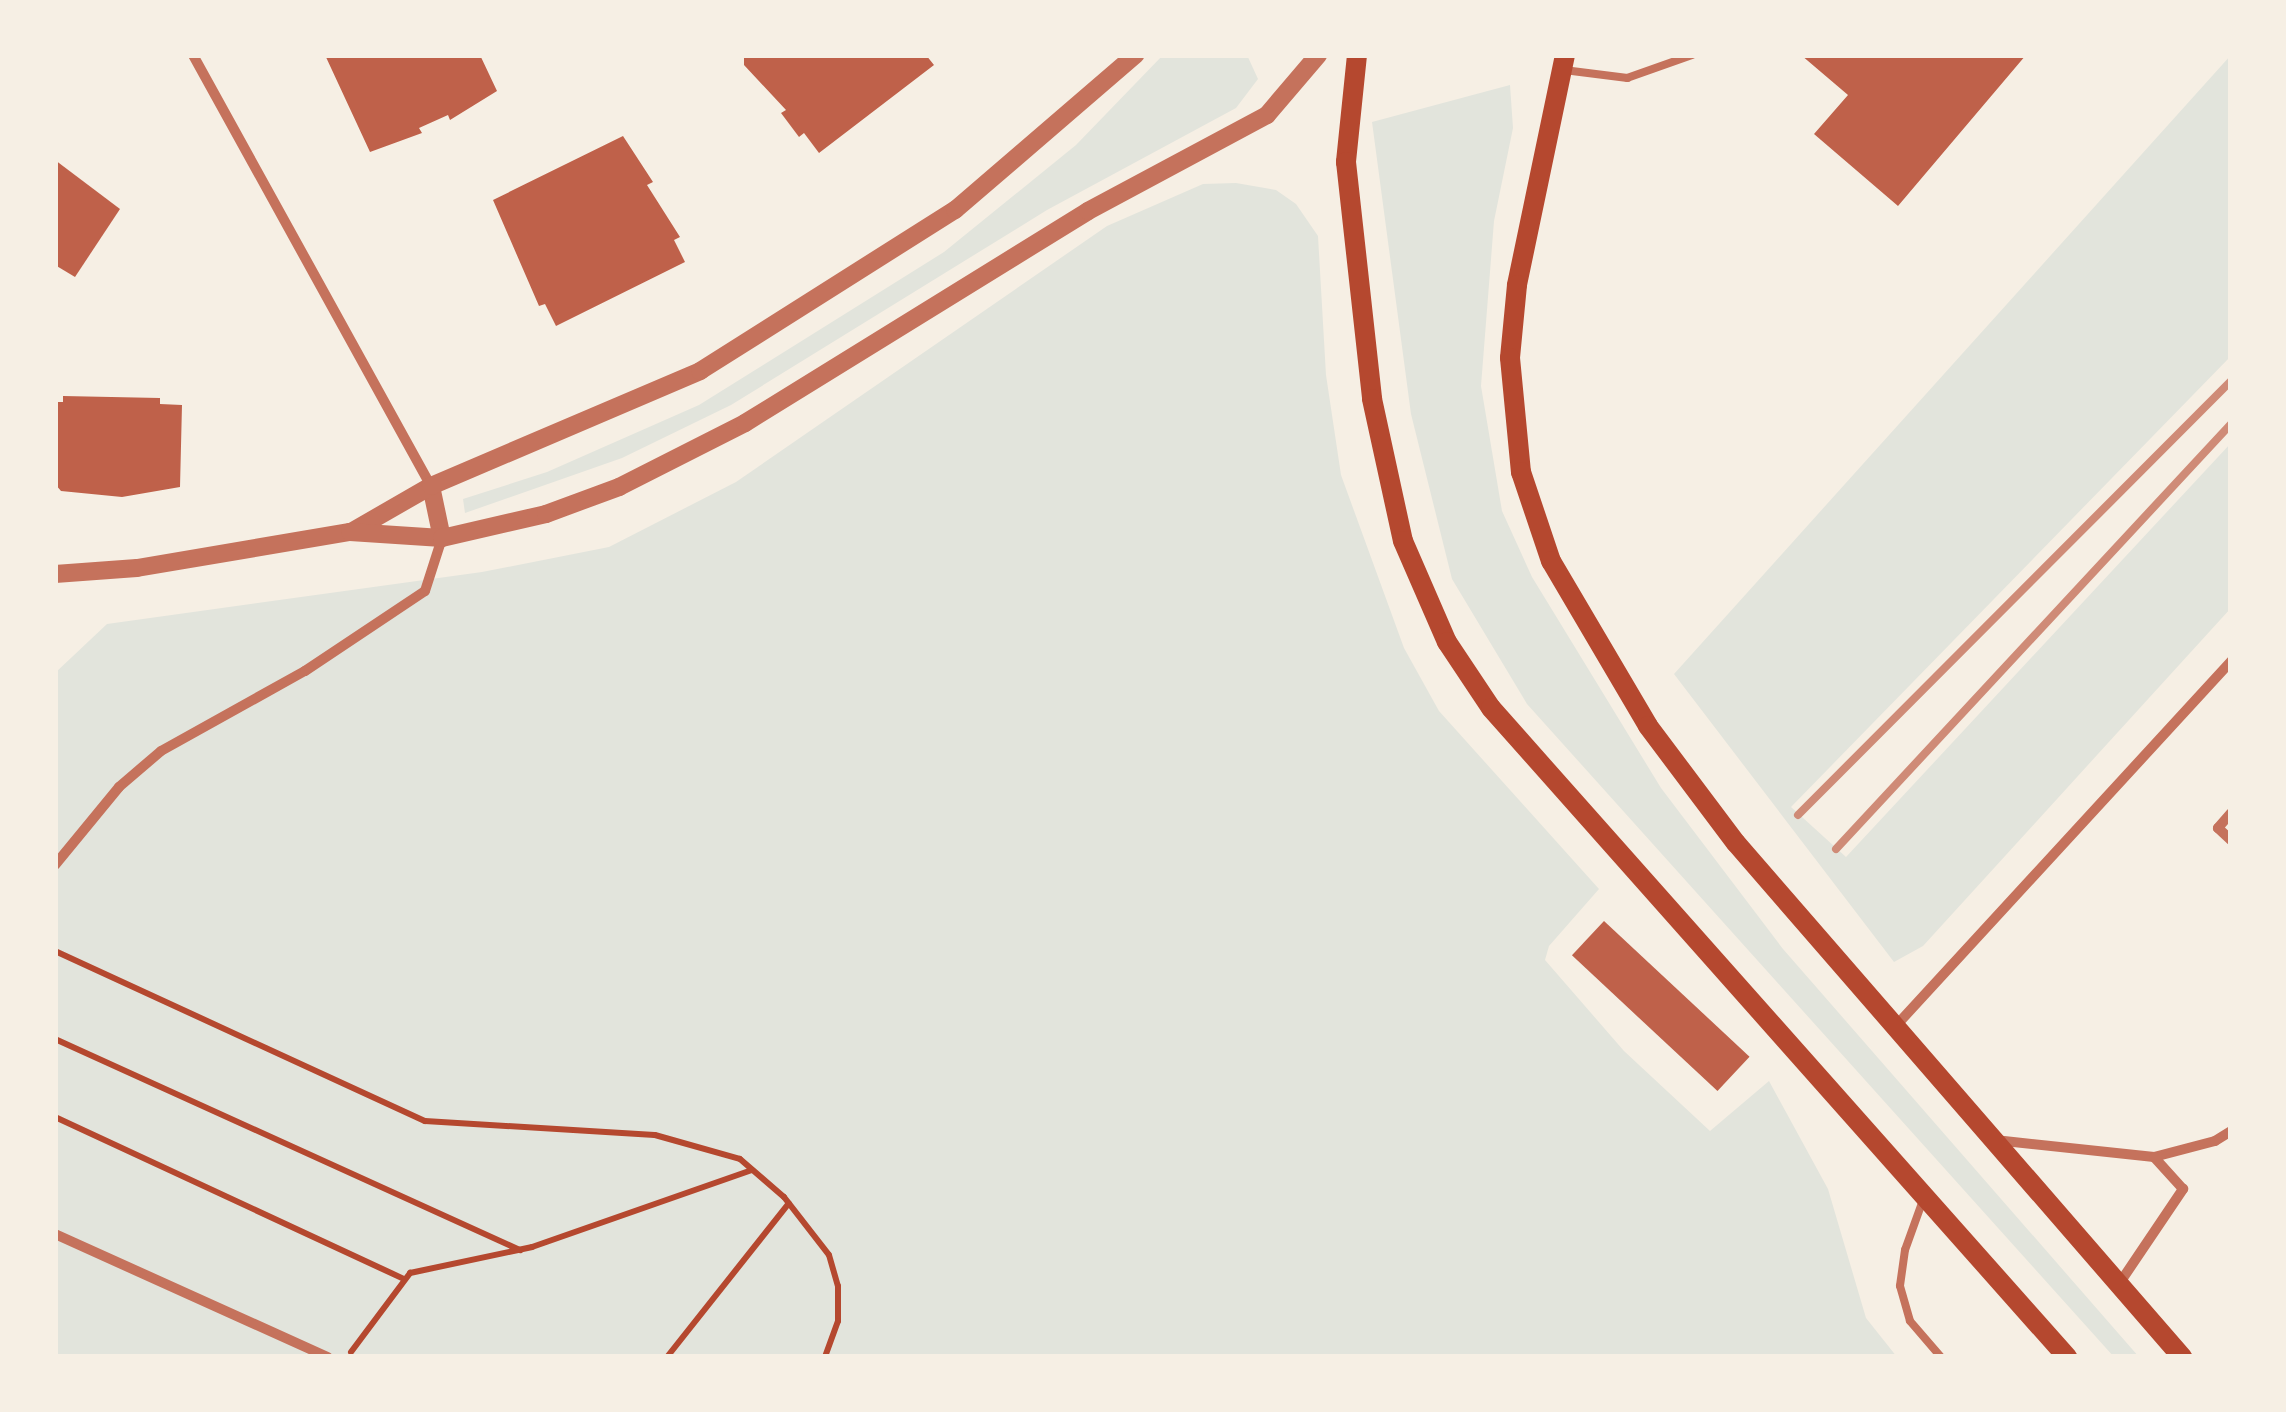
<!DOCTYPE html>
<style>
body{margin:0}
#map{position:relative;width:2286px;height:1412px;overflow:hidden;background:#f6efe4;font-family:Montserrat,sans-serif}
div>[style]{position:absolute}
.green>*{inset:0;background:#e2e4dc}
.building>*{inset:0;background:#bf614a;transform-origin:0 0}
.path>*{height:6px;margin:-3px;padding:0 3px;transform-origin:3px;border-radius:3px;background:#b5482f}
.service>*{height:8px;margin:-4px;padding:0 4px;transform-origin:4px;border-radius:4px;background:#c5725c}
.minor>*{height:10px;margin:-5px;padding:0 5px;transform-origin:5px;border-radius:5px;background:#c5725c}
.tertiary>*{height:18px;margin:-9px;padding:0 9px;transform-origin:9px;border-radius:9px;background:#c5725c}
.secondary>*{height:20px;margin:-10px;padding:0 10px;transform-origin:10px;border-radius:10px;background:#b5482f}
.rail>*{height:8px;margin:-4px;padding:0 4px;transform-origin:4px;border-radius:4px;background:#cf8b77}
span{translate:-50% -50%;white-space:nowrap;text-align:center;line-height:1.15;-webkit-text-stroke:8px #f6efe4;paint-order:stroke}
.frame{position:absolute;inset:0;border:58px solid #f6efe4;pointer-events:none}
</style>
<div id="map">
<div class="green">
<i style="clip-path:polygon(1163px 55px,1247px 55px,1258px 79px,1236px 108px,1047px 210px,731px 405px,622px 458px,465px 513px,463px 499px,547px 472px,699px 405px,944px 252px,1076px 145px)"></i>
<i style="clip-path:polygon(2231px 55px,2231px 356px,1791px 807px,1846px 857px,2231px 443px,2231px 608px,1923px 946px,1894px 962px,1674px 674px)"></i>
<i style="clip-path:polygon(1510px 85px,1513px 128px,1494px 221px,1481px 386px,1502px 511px,1532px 577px,1661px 788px,1783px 949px,2139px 1357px,2114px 1357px,1527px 704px,1452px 579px,1411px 414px,1372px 122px)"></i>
<i style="clip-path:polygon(1236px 183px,1276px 190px,1296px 204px,1318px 236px,1326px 375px,1341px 475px,1404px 648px,1439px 711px,1599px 889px,1549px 946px,1545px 960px,1624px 1051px,1710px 1131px,1769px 1081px,1828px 1189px,1866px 1318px,1897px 1357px,55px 1357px,55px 673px,107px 624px,482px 572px,609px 547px,736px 482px,1107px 226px,1203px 184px)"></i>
</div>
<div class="building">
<i style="clip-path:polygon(325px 55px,480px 55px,497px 91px,450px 120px,448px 115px,419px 128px,422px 133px,370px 152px)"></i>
<i style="clip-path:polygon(744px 55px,926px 55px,934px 65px,819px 153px,804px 133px,799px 137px,781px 113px,786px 110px,744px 65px)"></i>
<i style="clip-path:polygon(1801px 55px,2026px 55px,1898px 206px,1814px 134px,1848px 95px)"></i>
<i style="clip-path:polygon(623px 136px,653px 182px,647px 185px,680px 237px,674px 240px,685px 262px,556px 326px,545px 304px,539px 306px,493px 200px)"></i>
<i style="clip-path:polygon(55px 160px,120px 209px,75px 277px,55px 265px)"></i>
<i style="clip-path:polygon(63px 396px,160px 398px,160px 404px,182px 405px,180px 487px,122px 497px,61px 491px,55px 484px,55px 402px,63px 402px)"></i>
<i style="left:1604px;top:921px;width:199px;height:47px;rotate:43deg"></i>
</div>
<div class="path">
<i style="left:55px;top:951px;width:407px;rotate:24.7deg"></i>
<i style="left:425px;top:1121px;width:230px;rotate:3.5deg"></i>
<i style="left:655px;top:1135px;width:88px;rotate:15.8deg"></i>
<i style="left:740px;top:1159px;width:58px;rotate:40.8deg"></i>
<i style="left:784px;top:1197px;width:73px;rotate:52.2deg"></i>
<i style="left:829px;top:1255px;width:32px;rotate:74deg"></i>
<i style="left:838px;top:1286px;width:35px;rotate:90deg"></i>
<i style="left:838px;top:1321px;width:38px;rotate:110deg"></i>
<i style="left:55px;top:1039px;width:511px;rotate:24.41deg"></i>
<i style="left:55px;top:1117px;width:385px;rotate:24.9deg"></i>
<i style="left:351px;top:1352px;width:99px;rotate:-53.2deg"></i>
<i style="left:410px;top:1273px;width:125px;rotate:-12deg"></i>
<i style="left:532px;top:1247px;width:233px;rotate:-19.3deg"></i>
<i style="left:667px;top:1357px;width:196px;rotate:-51.6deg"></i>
</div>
<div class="service">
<i style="left:1564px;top:70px;width:64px;rotate:7.2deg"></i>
<i style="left:1627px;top:78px;width:69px;rotate:-19.5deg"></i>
<i style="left:1923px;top:1200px;width:53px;rotate:109.8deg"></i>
<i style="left:1905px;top:1250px;width:36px;rotate:98deg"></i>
<i style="left:1900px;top:1286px;width:36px;rotate:74deg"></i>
<i style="left:1910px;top:1321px;width:48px;rotate:49.3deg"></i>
</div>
<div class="minor">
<i style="left:193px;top:55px;width:492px;rotate:61.1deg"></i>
<i style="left:2231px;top:813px;width:20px;rotate:131deg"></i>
<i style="left:2218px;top:828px;width:18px;rotate:43deg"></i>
<i style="left:55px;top:865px;width:101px;rotate:-50.6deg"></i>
<i style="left:119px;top:787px;width:55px;rotate:-40.6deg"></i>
<i style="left:161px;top:751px;width:165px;rotate:-29.1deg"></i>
<i style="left:305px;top:671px;width:144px;rotate:-33.7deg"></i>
<i style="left:425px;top:591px;width:56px;rotate:-72.2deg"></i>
<i style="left:1893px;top:1029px;width:500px;rotate:-47.4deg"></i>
<i style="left:1995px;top:1140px;width:160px;rotate:6.1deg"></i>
<i style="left:2154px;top:1157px;width:63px;rotate:-14.7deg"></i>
<i style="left:2215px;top:1141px;width:19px;rotate:-32deg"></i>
<i style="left:55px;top:1234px;width:299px;rotate:24.3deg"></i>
<i style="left:2119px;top:1284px;width:115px;rotate:-56deg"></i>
<i style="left:2183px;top:1189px;width:43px;rotate:-132.2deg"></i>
</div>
<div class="tertiary">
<i style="left:431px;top:486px;width:53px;rotate:78.1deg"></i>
<i style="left:351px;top:532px;width:92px;rotate:-29.9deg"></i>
<i style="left:431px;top:486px;width:293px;rotate:-23.1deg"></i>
<i style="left:700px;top:371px;width:302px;rotate:-32.3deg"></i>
<i style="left:955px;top:210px;width:238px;rotate:-40.7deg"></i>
<i style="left:55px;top:574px;width:82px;rotate:-4.2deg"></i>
<i style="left:137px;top:568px;width:216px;rotate:-9.6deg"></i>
<i style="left:350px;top:532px;width:92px;rotate:3.7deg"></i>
<i style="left:442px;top:538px;width:107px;rotate:-13deg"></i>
<i style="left:546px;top:514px;width:78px;rotate:-20.3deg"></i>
<i style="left:619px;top:487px;width:141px;rotate:-26.9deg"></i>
<i style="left:745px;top:423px;width:403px;rotate:-31.7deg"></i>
<i style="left:1088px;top:211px;width:203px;rotate:-28.2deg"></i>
<i style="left:1267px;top:115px;width:79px;rotate:-49.6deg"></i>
</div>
<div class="secondary">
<i style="left:1357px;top:55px;width:108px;rotate:95.9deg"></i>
<i style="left:1346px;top:162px;width:238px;rotate:83.7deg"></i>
<i style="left:1372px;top:399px;width:145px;rotate:77.7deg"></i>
<i style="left:1403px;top:541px;width:110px;rotate:66.5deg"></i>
<i style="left:1447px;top:642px;width:79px;rotate:56.3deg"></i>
<i style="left:1491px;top:708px;width:868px;rotate:48.41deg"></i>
<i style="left:1565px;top:55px;width:235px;rotate:101.8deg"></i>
<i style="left:1517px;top:285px;width:73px;rotate:95.5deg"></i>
<i style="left:1510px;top:358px;width:115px;rotate:84.5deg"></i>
<i style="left:1521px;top:472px;width:94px;rotate:71.4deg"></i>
<i style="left:1551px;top:561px;width:191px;rotate:59.5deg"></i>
<i style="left:1648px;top:726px;width:146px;rotate:53.1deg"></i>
<i style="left:1736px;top:843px;width:681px;rotate:49.05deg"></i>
</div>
<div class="rail">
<i style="left:1798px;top:815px;width:613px;rotate:-45.07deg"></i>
<i style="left:1836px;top:849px;width:580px;rotate:-47.1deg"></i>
</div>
<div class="frame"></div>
</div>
